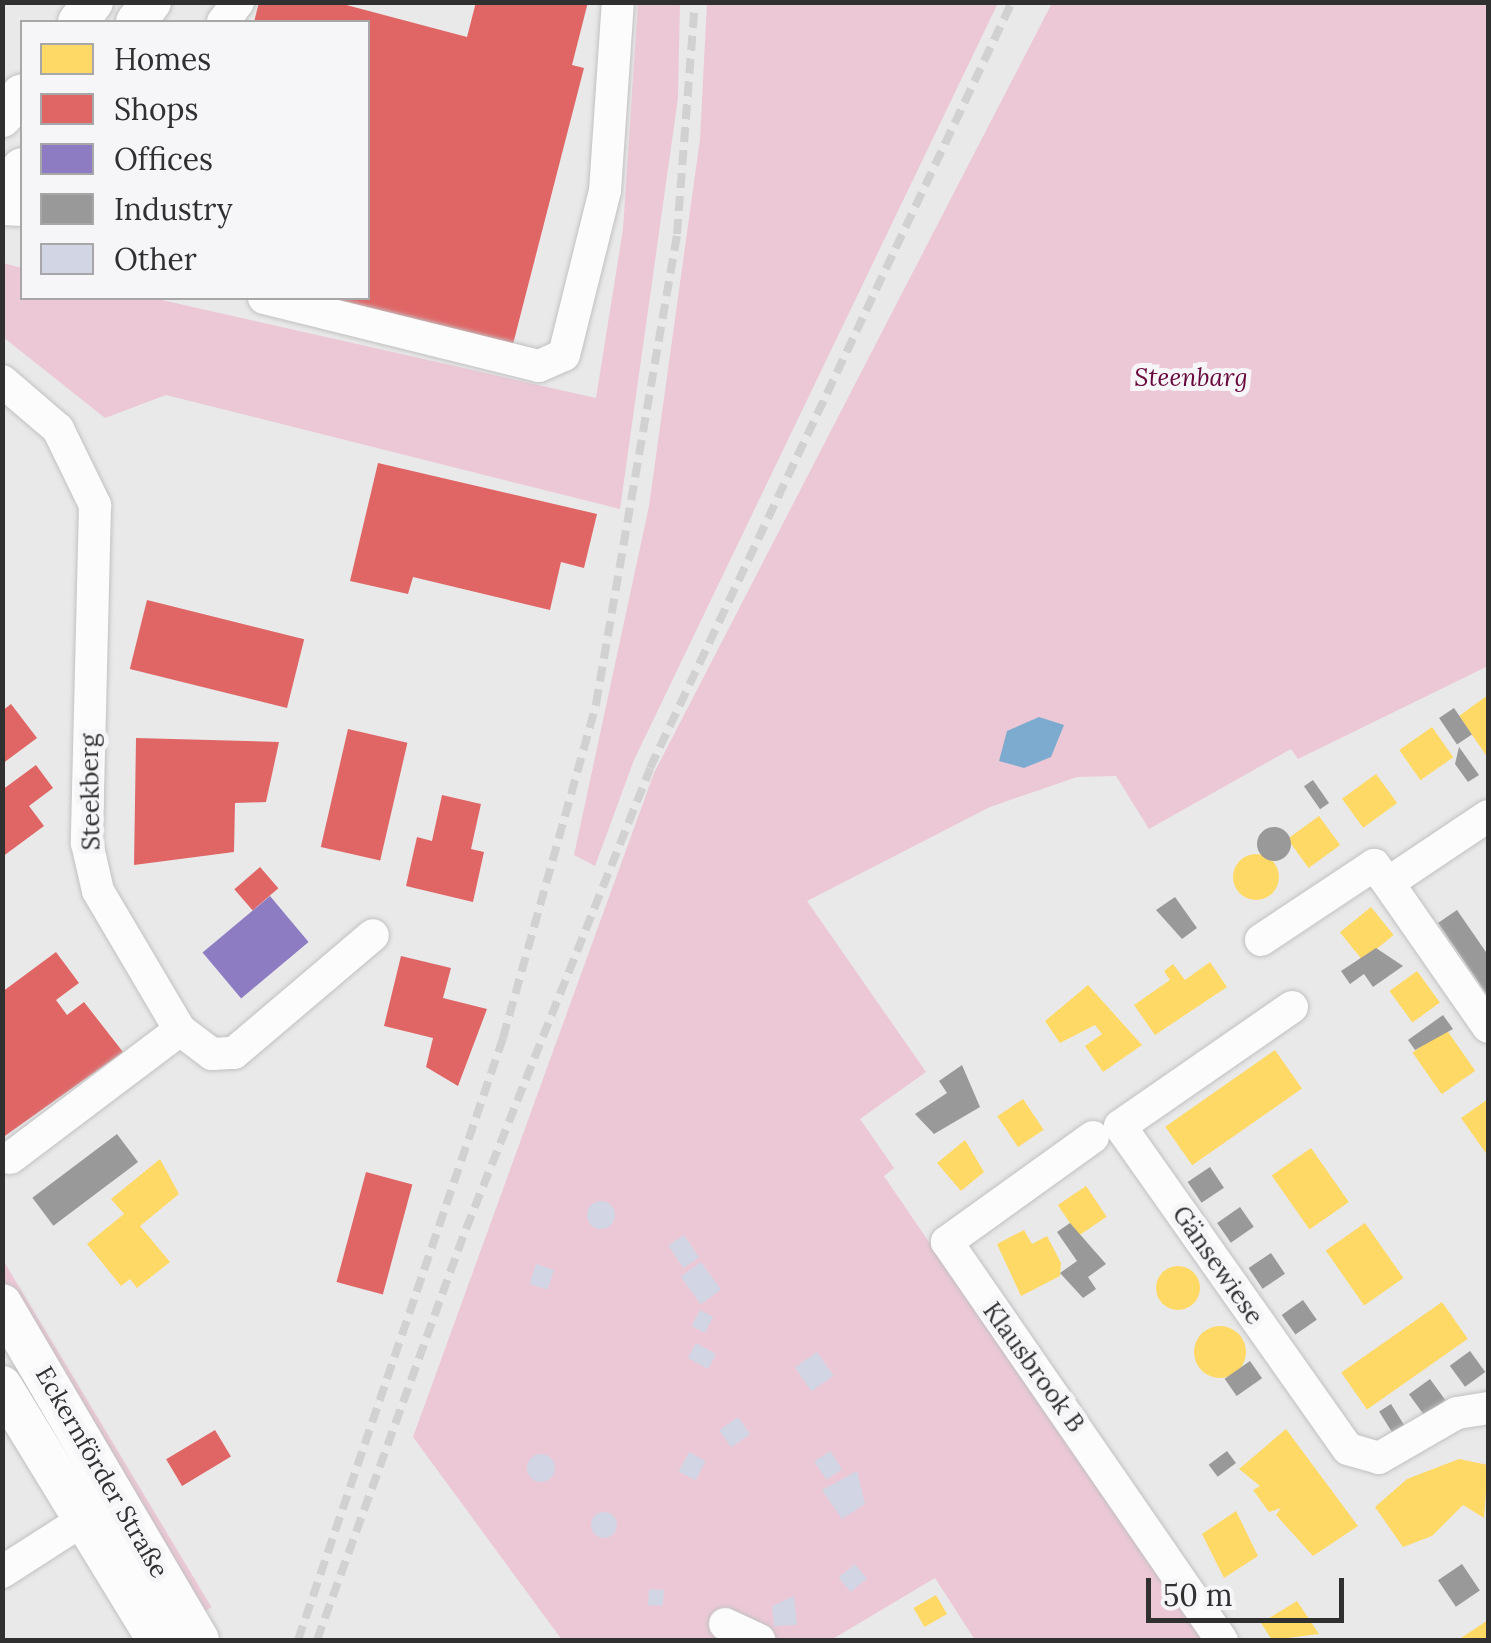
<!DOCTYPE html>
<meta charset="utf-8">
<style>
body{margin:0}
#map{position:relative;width:1491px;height:1643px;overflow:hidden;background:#e9e9ea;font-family:Lora,serif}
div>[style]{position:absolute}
.green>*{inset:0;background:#ecc8d6;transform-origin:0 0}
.water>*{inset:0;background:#7cabcf}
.homes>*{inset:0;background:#ffd966;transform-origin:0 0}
.round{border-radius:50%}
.shops>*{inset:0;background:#e06666;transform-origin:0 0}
.offices>*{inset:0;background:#8e7cc3;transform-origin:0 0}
.industry>*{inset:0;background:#999;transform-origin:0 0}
.building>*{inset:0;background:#d2d6e4;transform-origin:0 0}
.roads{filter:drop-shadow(0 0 2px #c1c1c2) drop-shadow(0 0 2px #c1c1c2)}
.minor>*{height:32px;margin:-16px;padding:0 16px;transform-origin:16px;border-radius:16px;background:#fcfcfc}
.major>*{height:40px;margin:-20px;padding:0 20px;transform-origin:20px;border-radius:20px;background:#fcfcfc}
.rail>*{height:8px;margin-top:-4px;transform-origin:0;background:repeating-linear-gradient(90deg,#d1d1d2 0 15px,transparent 0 23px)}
span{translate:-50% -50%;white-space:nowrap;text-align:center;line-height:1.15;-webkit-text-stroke:10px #f6f5f8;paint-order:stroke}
.park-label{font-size:25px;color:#67083c;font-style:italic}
.street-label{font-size:25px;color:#303031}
.frame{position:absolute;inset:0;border:5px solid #303031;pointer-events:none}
.legend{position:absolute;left:20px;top:20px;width:350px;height:280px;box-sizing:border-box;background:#f6f5f8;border:2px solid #a7a6a8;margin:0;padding:12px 18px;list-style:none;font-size:30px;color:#303031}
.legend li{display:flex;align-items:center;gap:20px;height:50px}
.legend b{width:50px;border:2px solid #a7a6a8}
.scale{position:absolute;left:1146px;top:1578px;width:198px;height:45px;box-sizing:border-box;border:5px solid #303031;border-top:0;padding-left:12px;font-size:30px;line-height:35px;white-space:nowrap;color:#303031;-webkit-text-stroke:8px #f6f5f8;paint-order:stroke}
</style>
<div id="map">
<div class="green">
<i style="clip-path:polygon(638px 3px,680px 3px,678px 98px,620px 509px,166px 395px,105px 418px,3px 337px,3px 263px,22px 268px,22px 298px,153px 298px,596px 398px,623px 229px)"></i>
<i style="clip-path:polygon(707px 3px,998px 3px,634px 760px,595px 866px,574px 855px,649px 506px,700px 139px)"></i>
<i style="clip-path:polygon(1052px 3px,1488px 3px,1488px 666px,1298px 759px,1291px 749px,1149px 829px,1116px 776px,1077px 777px,990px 807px,807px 901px,926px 1072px,860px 1119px,894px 1168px,884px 1176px,929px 1242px,938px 1237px,1214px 1640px,975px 1640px,935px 1578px,831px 1640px,562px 1640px,413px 1437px,654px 773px)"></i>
<i style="left:3px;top:1260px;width:405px;height:17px;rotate:59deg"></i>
</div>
<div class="water">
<i style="clip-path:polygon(1039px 717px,1064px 725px,1051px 757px,1024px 768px,999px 761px,1007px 731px)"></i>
</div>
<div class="homes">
<i style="clip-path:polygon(1488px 695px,1488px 758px,1459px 716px)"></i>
<i style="left:1432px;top:727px;width:37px;height:40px;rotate:55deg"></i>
<i style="left:1376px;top:774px;width:36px;height:42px;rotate:54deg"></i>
<i style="left:1319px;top:816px;width:36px;height:39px;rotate:54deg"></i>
<i class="round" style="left:1233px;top:854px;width:46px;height:46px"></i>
<i style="left:1371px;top:907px;width:36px;height:40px;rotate:51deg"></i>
<i style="clip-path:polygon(1210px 962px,1227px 987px,1155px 1035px,1134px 1005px,1170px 980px,1164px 971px,1173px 964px,1185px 980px)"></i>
<i style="left:1417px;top:971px;width:39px;height:34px;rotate:54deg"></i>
<i style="clip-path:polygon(1088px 985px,1142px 1045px,1103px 1072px,1085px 1046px,1102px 1034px,1095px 1025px,1060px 1043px,1045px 1021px)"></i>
<i style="left:1446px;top:1029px;width:51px;height:41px;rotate:55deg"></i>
<i style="left:1275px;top:1050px;width:47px;height:134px;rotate:55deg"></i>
<i style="left:1023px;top:1099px;width:37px;height:31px;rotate:56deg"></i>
<i style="clip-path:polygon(1488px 1099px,1488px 1156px,1461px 1118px)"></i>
<i style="clip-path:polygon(965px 1140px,984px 1172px,961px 1191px,937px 1163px)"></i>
<i style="left:1311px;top:1148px;width:66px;height:48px;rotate:55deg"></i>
<i style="clip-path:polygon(160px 1159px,179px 1194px,140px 1226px,170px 1262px,137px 1288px,130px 1279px,121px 1286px,87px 1244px,124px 1214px,111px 1199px)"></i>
<i style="left:1086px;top:1186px;width:37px;height:34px;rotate:56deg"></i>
<i style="left:1365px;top:1223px;width:67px;height:48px;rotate:55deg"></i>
<i style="clip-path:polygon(1024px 1230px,1032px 1244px,1047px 1236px,1061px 1263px,1060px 1276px,1021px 1296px,997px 1244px)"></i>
<i class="round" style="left:1156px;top:1266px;width:44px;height:44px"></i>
<i style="left:1442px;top:1302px;width:45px;height:123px;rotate:55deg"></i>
<i class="round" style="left:1194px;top:1326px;width:52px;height:52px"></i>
<i style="clip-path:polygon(1286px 1429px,1358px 1526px,1313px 1556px,1276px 1515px,1281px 1508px,1269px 1512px,1253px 1490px,1260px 1486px,1239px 1469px)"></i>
<i style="clip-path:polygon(1459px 1459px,1488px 1465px,1484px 1518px,1463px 1505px,1432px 1536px,1403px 1547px,1375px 1507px,1407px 1479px)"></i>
<i style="clip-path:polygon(1236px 1511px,1258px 1556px,1224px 1578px,1202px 1534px)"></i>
<i style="left:936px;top:1595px;width:22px;height:26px;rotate:60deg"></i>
<i style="clip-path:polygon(1297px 1601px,1319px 1634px,1272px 1640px,1261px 1623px)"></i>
<i style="clip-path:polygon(1488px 1620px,1488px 1640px,1458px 1640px)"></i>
</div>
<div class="shops">
<i style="clip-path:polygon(259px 2px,335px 2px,467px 37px,476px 2px,588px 2px,572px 65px,584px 68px,512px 348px,318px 298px,368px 298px,368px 22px,254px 22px)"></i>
<i style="clip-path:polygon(378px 463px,597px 514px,584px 568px,561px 562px,550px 610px,413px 577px,408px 594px,350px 581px)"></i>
<i style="left:147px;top:600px;width:162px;height:71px;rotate:14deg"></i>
<i style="clip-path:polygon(11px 704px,37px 738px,2px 764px,2px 711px)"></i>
<i style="left:348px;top:729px;width:61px;height:121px;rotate:13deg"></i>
<i style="clip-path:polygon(136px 738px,279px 742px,266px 802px,235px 803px,234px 852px,134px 865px)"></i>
<i style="clip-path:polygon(36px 765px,53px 788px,29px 806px,44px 826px,2px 857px,2px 790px)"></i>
<i style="clip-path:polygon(442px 795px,481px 804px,471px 849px,484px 852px,473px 902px,406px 886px,417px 837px,432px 841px)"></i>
<i style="left:260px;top:867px;width:28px;height:34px;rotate:49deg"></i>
<i style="clip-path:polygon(56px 952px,79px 983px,56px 1000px,67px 1015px,84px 1002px,123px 1052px,2px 1138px,2px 992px)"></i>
<i style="clip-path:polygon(401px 956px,451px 968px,443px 998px,487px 1009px,458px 1086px,426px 1067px,433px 1038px,384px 1026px)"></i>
<i style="left:366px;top:1172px;width:48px;height:114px;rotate:15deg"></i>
<i style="left:215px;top:1430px;width:31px;height:57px;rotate:59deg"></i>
</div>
<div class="offices">
<i style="left:270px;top:896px;width:60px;height:88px;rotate:50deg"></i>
</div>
<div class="industry">
<i style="left:1454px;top:708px;width:32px;height:18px;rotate:56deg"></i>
<i style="clip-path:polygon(1459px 747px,1479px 775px,1468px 782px,1455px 764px)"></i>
<i style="left:1313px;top:780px;width:28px;height:11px;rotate:55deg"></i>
<i class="round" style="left:1257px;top:827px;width:34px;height:34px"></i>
<i style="clip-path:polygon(1175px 897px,1197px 928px,1182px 939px,1156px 910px)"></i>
<i style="clip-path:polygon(1457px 910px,1488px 955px,1488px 996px,1438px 923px)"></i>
<i style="clip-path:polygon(1376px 948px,1403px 966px,1373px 987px,1364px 974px,1350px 984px,1341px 971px)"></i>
<i style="clip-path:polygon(1443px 1015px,1453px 1029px,1415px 1050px,1408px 1040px)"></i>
<i style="clip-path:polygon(962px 1065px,980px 1107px,934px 1134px,915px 1114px,947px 1093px,939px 1081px)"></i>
<i style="left:117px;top:1134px;width:35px;height:106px;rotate:53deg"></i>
<i style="left:1210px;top:1167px;width:25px;height:27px;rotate:56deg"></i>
<i style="left:1240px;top:1207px;width:24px;height:28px;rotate:55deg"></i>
<i style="clip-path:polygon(1070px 1223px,1106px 1264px,1088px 1277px,1096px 1289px,1083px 1298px,1060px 1273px,1077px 1261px,1057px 1232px)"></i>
<i style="left:1271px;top:1253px;width:25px;height:27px;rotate:56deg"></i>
<i style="left:1303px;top:1300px;width:24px;height:26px;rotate:55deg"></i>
<i style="left:1470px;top:1351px;width:26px;height:25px;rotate:54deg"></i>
<i style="left:1250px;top:1361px;width:21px;height:31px;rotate:55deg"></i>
<i style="left:1430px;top:1379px;width:26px;height:26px;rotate:54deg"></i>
<i style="left:1391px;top:1404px;width:26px;height:14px;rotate:58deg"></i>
<i style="left:1227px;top:1451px;width:15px;height:23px;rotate:53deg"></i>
<i style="left:1462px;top:1564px;width:32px;height:29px;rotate:56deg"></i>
</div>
<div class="building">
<i class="round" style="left:587px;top:1201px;width:28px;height:28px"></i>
<i style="left:684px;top:1235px;width:27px;height:19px;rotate:56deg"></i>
<i style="left:701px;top:1262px;width:34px;height:25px;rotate:54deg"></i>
<i style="left:536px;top:1264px;width:19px;height:21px;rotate:18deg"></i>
<i style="left:700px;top:1310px;width:15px;height:18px;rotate:28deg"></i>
<i style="left:696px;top:1343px;width:23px;height:17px;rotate:29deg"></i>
<i style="left:817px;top:1352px;width:29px;height:27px;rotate:55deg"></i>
<i style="left:738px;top:1417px;width:21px;height:23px;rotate:55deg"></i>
<i style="left:830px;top:1451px;width:22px;height:19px;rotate:56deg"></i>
<i style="left:689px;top:1452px;width:19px;height:22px;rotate:28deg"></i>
<i class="round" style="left:527px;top:1454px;width:28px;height:28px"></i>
<i style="clip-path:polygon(857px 1471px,865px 1504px,842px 1519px,822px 1490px)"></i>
<i class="round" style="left:591px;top:1512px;width:26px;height:26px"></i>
<i style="left:855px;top:1564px;width:19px;height:21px;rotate:51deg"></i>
<i style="left:649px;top:1589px;width:15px;height:16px;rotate:4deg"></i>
<i style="clip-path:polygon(794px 1596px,797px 1625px,774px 1626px,772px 1606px)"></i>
</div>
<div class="roads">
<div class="minor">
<i style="left:223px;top:22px;width:25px;rotate:-53deg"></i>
<i style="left:2px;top:209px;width:20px;rotate:3deg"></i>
<i style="left:264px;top:298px;width:283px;rotate:13.9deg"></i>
<i style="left:539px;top:366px;width:27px;rotate:-24deg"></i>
<i style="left:564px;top:355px;width:169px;rotate:-76deg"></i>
<i style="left:605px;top:191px;width:189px;rotate:-86.1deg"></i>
<i style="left:2px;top:381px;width:74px;rotate:40.6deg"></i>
<i style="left:58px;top:429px;width:85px;rotate:64deg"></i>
<i style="left:95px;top:505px;width:338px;rotate:91.4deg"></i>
<i style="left:87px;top:843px;width:49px;rotate:77.1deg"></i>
<i style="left:98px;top:891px;width:161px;rotate:59.5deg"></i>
<i style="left:180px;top:1030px;width:40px;rotate:37deg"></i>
<i style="left:212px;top:1054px;width:22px;rotate:-3deg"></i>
<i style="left:234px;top:1053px;width:182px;rotate:-40.3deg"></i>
<i style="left:1488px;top:816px;width:120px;rotate:146.2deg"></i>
<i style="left:1388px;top:883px;width:175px;rotate:55.2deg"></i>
<i style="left:1261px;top:940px;width:136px;rotate:-33.6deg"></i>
<i style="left:1374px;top:865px;width:23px;rotate:52deg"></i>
<i style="left:1292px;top:1007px;width:209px;rotate:145.3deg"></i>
<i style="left:1120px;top:1126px;width:395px;rotate:54.8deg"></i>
<i style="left:1348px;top:1449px;width:32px;rotate:16deg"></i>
<i style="left:1379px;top:1458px;width:90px;rotate:-30deg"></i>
<i style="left:1457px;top:1413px;width:31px;rotate:-9deg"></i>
<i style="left:1093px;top:1137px;width:180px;rotate:144.3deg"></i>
<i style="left:947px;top:1242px;width:484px;rotate:55.4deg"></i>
<i style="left:10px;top:1158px;width:213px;rotate:-37deg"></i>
<i style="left:2px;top:1572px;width:122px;rotate:-32.7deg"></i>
<i style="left:725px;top:1624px;width:38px;rotate:25deg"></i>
</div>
<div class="major">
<i style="left:78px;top:22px;width:25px;rotate:-53deg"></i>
<i style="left:136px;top:22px;width:25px;rotate:-53deg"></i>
<i style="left:2px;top:117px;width:30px;rotate:-49deg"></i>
<i style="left:2px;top:192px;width:31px;rotate:-50deg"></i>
<i style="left:2px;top:1304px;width:389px;rotate:59.6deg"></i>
<i style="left:2px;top:1386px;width:298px;rotate:58.6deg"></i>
</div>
</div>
<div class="rail">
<i style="left:298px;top:1640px;width:636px;rotate:-71.19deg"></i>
<i style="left:503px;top:1038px;width:347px;rotate:-74.4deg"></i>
<i style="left:596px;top:704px;width:477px;rotate:-80.2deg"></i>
<i style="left:677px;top:234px;width:233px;rotate:-85.6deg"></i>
<i style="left:317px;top:1640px;width:437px;rotate:-70.1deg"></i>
<i style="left:466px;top:1229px;width:496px;rotate:-68.2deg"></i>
<i style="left:650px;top:768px;width:847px;rotate:-64.71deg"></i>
</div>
<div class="park-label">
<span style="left:1191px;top:377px">Steenbarg</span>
</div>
<div class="street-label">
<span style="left:90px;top:792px;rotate:-91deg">Steekberg</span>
<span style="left:1218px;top:1265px;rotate:55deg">Gänsewiese</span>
<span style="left:1034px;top:1367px;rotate:54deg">Klausbrook B</span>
<span style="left:102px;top:1472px;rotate:60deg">Eckernförder Straße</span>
</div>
<div class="frame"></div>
<ul class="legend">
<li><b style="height:28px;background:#ffd966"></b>Homes</li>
<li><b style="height:28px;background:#e06666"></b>Shops</li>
<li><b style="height:28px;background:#8e7cc3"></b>Offices</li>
<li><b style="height:28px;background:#999"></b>Industry</li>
<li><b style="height:28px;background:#d2d6e4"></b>Other</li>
</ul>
<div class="scale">50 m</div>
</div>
